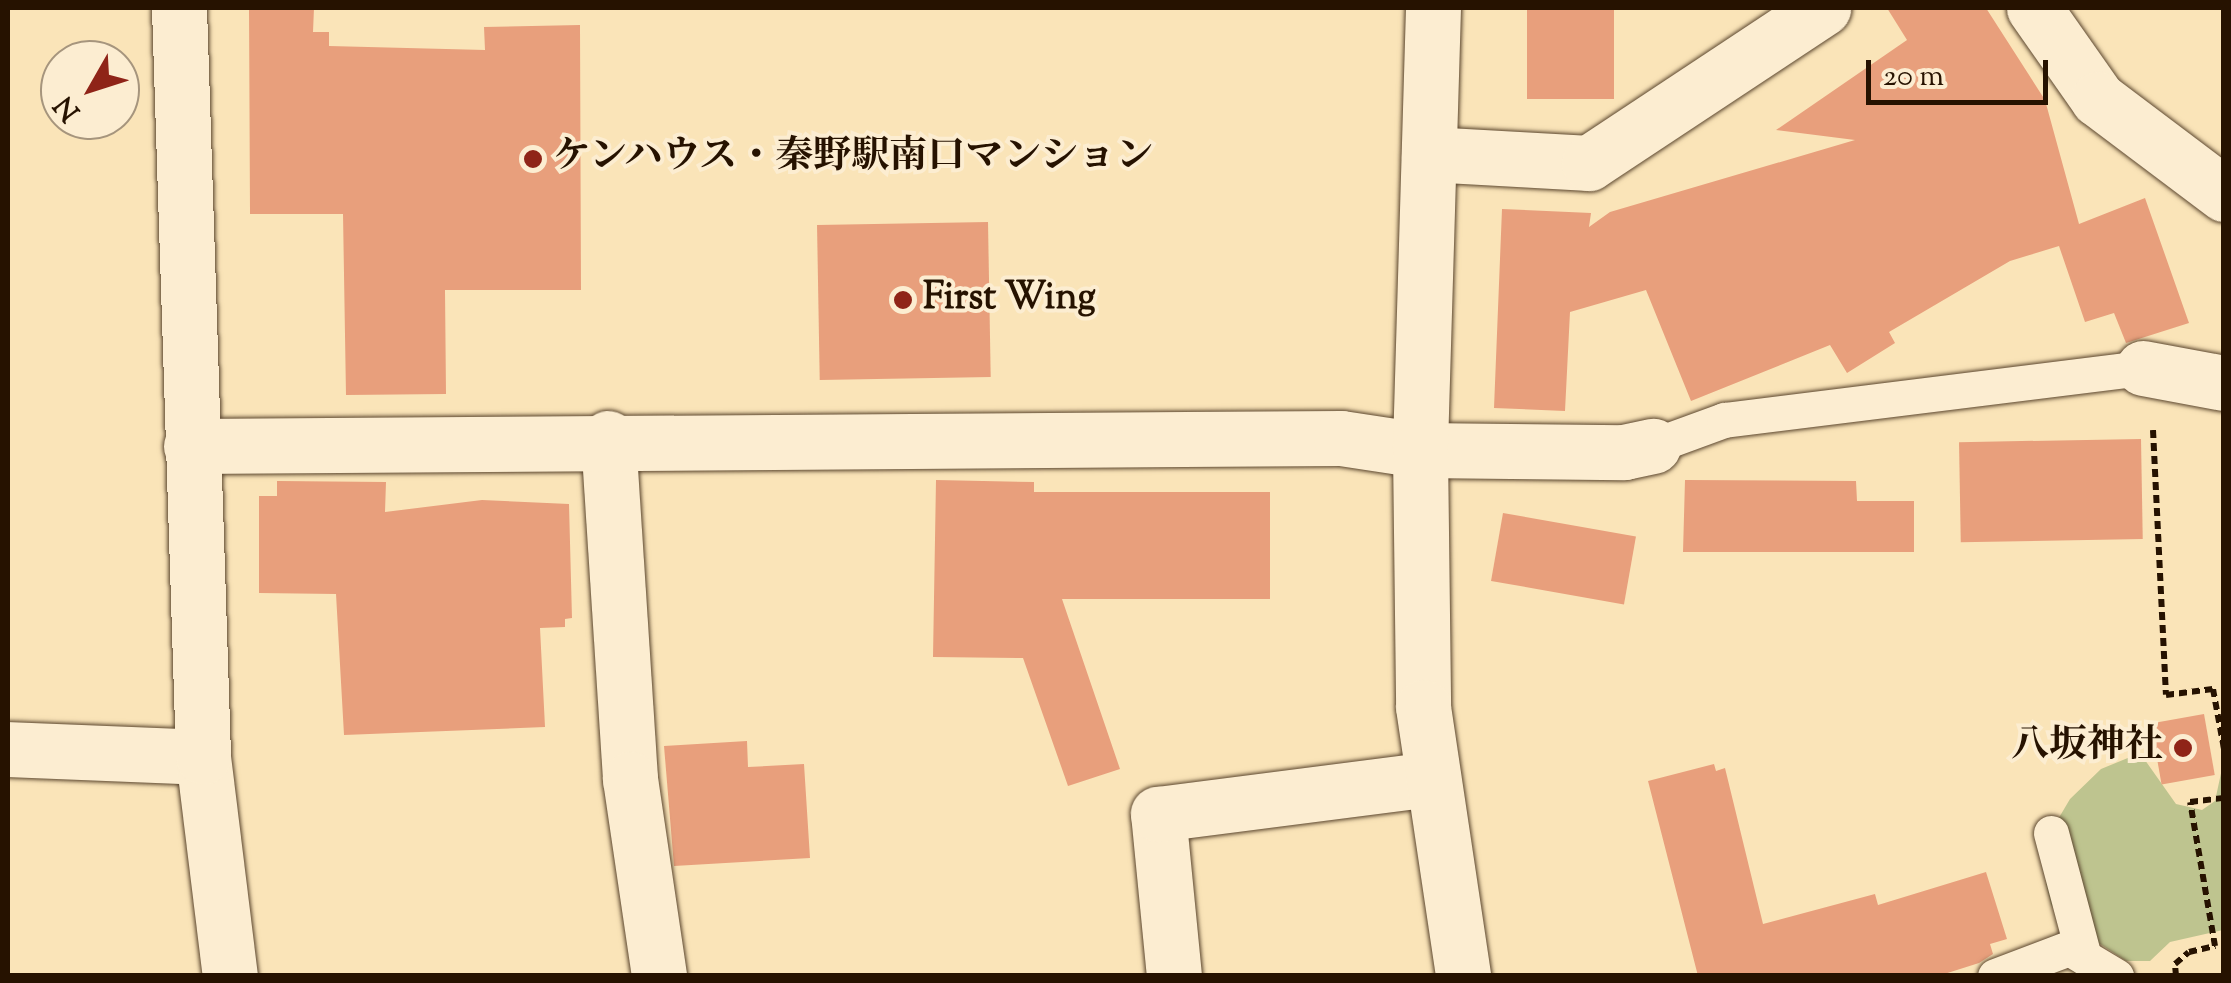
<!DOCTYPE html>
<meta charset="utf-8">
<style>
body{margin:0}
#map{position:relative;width:2231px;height:983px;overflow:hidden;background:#fae4b8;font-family:"Sorts Mill Goudy","Noto Serif JP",serif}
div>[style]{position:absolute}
.green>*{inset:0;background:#bec48f}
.building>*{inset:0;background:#e89f7c;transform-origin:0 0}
.path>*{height:6px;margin-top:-3px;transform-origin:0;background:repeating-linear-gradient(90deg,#261200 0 8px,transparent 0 13px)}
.roads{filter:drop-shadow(0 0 2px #5b462e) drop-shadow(0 0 2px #5b462e)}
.lane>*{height:35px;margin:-17.5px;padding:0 17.5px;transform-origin:17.5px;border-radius:17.5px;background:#fcedd1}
.street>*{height:55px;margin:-27.5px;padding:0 27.5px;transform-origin:27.5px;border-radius:27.5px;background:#fcedd1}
.secondary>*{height:55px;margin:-27.5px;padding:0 27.5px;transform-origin:27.5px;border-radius:27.5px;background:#fcedd1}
.dots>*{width:28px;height:28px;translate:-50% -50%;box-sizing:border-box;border:5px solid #fcedd1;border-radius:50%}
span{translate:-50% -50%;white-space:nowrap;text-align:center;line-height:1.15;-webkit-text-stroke:8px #fcedd1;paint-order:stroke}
.poi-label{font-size:38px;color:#261200;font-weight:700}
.left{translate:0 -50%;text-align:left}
.right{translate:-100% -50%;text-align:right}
.frame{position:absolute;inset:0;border:10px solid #261200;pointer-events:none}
.north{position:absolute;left:40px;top:40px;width:100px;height:100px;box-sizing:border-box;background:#fcedd1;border:2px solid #a6957d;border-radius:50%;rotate:231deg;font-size:28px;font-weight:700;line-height:40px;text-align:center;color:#261200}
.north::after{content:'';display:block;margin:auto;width:35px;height:45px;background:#8f2418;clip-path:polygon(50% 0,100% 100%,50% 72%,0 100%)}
.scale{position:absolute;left:1866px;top:60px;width:182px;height:45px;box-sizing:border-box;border:5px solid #261200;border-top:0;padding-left:12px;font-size:30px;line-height:35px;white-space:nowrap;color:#261200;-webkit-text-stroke:8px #fcedd1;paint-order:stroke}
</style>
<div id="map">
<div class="green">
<i style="clip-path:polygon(2140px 753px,2176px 804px,2202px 810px,2215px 801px,2223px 764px,2223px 930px,2170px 942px,2150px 961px,2126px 961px,2064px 920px,2051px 905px,2046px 884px,2057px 821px,2070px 799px,2101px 769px)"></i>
</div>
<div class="building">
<i style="clip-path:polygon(249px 8px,314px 8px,313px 32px,329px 32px,329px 46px,485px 50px,484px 27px,580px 25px,581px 290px,445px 290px,446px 394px,346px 395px,343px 214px,250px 214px)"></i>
<i style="left:1527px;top:8px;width:87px;height:91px"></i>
<i style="clip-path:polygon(1887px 8px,1986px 8px,2045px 100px,2079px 224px,2145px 198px,2189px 323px,2126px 343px,2114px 313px,2085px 322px,2059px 246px,2010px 261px,1889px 332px,1895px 343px,1847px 373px,1830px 345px,1691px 401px,1646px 290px,1570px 312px,1565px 411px,1494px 408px,1502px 209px,1591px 213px,1589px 227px,1610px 212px,1855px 140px,1776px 130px,1907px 40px)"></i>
<i style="left:988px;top:222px;width:155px;height:171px;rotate:89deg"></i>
<i style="left:2141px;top:439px;width:100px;height:182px;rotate:89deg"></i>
<i style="clip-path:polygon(936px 480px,1034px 482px,1034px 492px,1270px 492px,1270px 599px,1062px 599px,1120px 769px,1068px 786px,1023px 658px,933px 657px)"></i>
<i style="clip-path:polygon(1685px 480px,1856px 481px,1857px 501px,1914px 501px,1914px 552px,1683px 552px)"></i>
<i style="clip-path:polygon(277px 481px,386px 482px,385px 512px,482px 500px,569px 504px,572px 618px,565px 619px,565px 627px,540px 628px,545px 727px,344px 735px,336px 594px,259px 593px,259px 496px,277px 496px)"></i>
<i style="left:1503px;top:513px;width:135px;height:69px;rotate:10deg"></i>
<i style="left:2204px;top:714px;width:62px;height:54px;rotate:80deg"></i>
<i style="clip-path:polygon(747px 741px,748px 767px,804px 764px,810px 858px,674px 866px,664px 746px)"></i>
<i style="clip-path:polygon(1714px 764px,1716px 771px,1725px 768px,1763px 924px,1875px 894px,1878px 905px,1986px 872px,2007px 939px,1990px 944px,1993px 954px,1979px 963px,1938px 976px,1698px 976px,1648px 781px)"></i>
</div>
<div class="path">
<i style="left:2153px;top:430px;width:265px;rotate:87.2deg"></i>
<i style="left:2166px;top:695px;width:47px;rotate:-7.3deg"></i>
<i style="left:2213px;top:689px;width:61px;rotate:79.6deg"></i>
<i style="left:2176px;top:976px;width:12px;rotate:-95deg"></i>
<i style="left:2175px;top:964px;width:18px;rotate:-41deg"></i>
<i style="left:2189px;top:952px;width:27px;rotate:-13deg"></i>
<i style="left:2215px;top:946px;width:146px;rotate:-99.8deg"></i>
<i style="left:2190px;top:802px;width:34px;rotate:-7deg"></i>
</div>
<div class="roads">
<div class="lane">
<i style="left:1653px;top:446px;width:76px;rotate:-20.1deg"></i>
<i style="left:1724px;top:420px;width:422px;rotate:-7.1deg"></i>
<i style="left:2051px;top:833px;width:128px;rotate:75.1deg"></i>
<i style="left:1995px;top:976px;width:79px;rotate:-20.7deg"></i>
<i style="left:2069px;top:948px;width:55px;rotate:30.8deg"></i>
</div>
<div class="street">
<i style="left:2034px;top:8px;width:111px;rotate:54.9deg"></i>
<i style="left:2098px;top:99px;width:158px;rotate:37deg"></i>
<i style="left:1429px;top:154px;width:160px;rotate:3.2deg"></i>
<i style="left:1589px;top:163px;width:281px;rotate:-33.5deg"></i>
<i style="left:2143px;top:368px;width:82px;rotate:10.5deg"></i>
<i style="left:608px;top:438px;width:342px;rotate:86.3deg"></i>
<i style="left:630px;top:779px;width:199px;rotate:81.6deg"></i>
<i style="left:191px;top:446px;width:1150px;rotate:-0.4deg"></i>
<i style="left:1341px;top:438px;width:80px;rotate:8.6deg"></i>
<i style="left:1420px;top:450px;width:204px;rotate:0.6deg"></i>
<i style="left:1624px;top:452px;width:30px;rotate:-12deg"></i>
<i style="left:8px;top:749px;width:195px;rotate:2.3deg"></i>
<i style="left:203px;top:757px;width:221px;rotate:83deg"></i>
<i style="left:1174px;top:976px;width:163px;rotate:-95.6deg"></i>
<i style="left:1158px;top:814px;width:275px;rotate:-7.3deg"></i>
</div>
<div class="secondary">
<i style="left:179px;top:8px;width:749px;rotate:88.16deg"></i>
<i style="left:1433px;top:8px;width:442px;rotate:91.7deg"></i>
<i style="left:1420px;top:450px;width:257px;rotate:89.3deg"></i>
<i style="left:1423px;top:707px;width:272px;rotate:81.5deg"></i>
</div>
</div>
<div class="dots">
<i style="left:533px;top:159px;background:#8f2418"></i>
<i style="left:903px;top:300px;background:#8f2418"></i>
<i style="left:2183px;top:748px;background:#8f2418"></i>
</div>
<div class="poi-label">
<span class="left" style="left:553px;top:159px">ケンハウス・秦野駅南口マンション</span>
<span class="left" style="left:923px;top:300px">First Wing</span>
<span class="right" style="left:2163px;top:748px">八坂神社</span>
</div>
<div class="frame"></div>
<div class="north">N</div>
<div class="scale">20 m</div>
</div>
